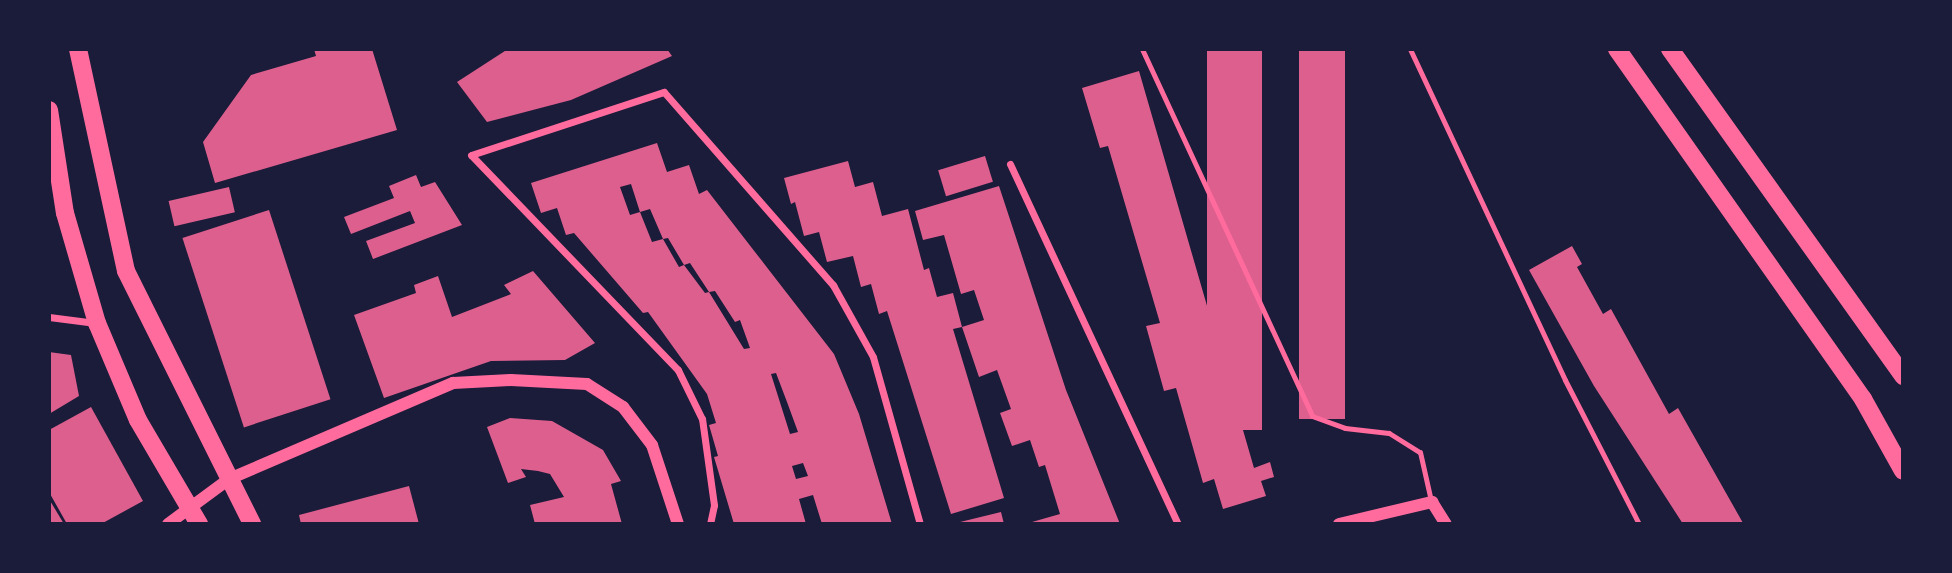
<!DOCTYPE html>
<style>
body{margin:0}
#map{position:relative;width:1952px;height:573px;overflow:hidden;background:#1b1b3a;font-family:Mulish,sans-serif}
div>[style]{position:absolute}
.building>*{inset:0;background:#dd5f8e;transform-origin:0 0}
.service>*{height:5px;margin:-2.5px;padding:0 2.5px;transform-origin:2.5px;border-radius:2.5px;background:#ff6b9d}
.minor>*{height:7px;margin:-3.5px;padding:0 3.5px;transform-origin:3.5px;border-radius:3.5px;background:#ff6b9d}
.tertiary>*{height:12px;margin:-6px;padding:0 6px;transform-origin:6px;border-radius:6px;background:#ff6b9d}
.primary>*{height:18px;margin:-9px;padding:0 9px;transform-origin:9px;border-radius:9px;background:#ff6b9d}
span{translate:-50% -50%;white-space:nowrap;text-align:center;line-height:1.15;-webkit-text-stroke:7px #1b1b3a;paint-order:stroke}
.frame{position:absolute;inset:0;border:51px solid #1b1b3a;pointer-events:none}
</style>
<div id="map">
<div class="building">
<i style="clip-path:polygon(314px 49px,372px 49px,397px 130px,215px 183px,203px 142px,251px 75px,316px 56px)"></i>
<i style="clip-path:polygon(508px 49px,667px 49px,672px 56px,571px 100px,487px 122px,457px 82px)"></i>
<i style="left:1207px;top:49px;width:55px;height:381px"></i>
<i style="left:1299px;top:49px;width:46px;height:370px"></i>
<i style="clip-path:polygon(1139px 71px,1254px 468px,1270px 462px,1274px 477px,1261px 481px,1266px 496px,1223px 509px,1214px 479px,1203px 483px,1176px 388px,1164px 391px,1146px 326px,1160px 323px,1108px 146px,1100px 148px,1082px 88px)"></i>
<i style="clip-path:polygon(evenodd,657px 143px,667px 172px,689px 165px,699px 194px,707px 190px,834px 354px,859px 414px,892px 524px,822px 524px,813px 495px,799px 499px,806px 524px,734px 524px,714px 457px,718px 456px,709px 425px,716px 423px,707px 394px,648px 312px,643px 313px,574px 233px,566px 235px,557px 208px,541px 213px,531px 183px,657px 143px,631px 184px,640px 212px,650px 209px,663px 239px,668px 238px,684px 265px,690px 263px,709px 292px,715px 291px,735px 322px,740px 320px,750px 348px,744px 349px,709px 292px,705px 293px,684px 265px,679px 267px,663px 239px,652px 242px,640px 212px,630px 215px,620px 187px,631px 184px,657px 143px,776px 373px,787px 402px,798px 432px,790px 434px,771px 374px,776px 373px,657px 143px,803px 463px,808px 476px,796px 479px,792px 466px,803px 463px)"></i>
<i style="left:985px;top:156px;width:27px;height:49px;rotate:73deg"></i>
<i style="clip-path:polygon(848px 161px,855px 187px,873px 182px,882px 216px,908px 209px,924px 270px,929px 268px,937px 297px,953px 293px,962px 327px,984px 320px,974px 290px,961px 294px,944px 235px,923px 240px,915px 211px,999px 186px,1066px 390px,1120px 524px,1025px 524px,1060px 514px,1045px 465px,1039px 467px,1030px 440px,1012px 446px,1000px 413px,1011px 409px,997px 370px,979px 377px,962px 327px,953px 329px,1004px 498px,951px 514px,887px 311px,879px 314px,871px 284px,861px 287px,853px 256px,827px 262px,819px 232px,804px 236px,795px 202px,791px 204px,784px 178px)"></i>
<i style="clip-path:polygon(416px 175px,421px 187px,435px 182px,462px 225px,373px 259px,366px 241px,415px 223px,410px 211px,351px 234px,344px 217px,394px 198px,389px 186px)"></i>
<i style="left:229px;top:187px;width:26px;height:62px;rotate:77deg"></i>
<i style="left:269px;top:210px;width:199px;height:91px;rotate:72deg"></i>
<i style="clip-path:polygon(1572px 246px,1582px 264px,1577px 267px,1603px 314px,1611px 309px,1669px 414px,1678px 408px,1743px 523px,1683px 524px,1594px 386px,1529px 270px)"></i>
<i style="clip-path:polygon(533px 271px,595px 343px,565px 360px,491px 361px,384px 398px,354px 315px,416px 293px,414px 285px,438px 276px,452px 317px,511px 294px,504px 285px)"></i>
<i style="clip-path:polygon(49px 352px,71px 355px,79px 396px,49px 414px)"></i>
<i style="clip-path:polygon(91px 407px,143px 501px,101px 524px,67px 524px,49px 492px,49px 430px)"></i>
<i style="clip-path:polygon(510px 418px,552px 421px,603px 450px,621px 481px,611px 484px,622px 524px,535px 524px,530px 505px,564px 497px,550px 474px,538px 471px,521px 469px,526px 477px,508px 483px,487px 427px)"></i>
<i style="clip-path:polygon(409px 486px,419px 524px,301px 524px,299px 515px)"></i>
<i style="clip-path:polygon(49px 499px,64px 524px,49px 524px)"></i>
<i style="clip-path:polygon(1001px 512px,1004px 524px,956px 524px,956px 523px)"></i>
</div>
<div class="service">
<i style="left:1142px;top:49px;width:404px;rotate:65.1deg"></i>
<i style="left:1312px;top:416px;width:35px;rotate:20deg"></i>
<i style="left:1345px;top:428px;width:44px;rotate:6.5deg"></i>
<i style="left:1389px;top:433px;width:36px;rotate:32deg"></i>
<i style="left:1420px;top:452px;width:50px;rotate:77.3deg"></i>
<i style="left:1410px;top:49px;width:365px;rotate:64.9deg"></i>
<i style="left:1565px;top:380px;width:162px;rotate:62.8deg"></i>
</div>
<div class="minor">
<i style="left:1010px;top:164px;width:397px;rotate:65deg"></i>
<i style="left:49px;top:317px;width:47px;rotate:7.3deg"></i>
<i style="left:710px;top:524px;width:19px;rotate:-78deg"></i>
<i style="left:714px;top:505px;width:87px;rotate:-97.9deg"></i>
<i style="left:702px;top:419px;width:55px;rotate:-116.1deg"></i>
<i style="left:678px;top:370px;width:298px;rotate:-133.9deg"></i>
<i style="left:471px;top:155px;width:203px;rotate:-18.1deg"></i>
<i style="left:664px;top:92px;width:257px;rotate:48.8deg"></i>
<i style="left:833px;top:285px;width:82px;rotate:60.9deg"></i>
<i style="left:873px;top:357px;width:173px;rotate:74.3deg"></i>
</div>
<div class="tertiary">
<i style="left:168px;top:524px;width:76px;rotate:-36.4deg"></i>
<i style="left:229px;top:479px;width:244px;rotate:-23.2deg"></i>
<i style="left:453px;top:383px;width:58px;rotate:-3deg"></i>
<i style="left:511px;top:380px;width:76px;rotate:3deg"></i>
<i style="left:587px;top:384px;width:43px;rotate:32.6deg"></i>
<i style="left:623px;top:407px;width:48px;rotate:52.7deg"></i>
<i style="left:652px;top:445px;width:83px;rotate:71.8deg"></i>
<i style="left:1339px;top:524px;width:96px;rotate:-13.3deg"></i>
<i style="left:1432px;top:502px;width:26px;rotate:58deg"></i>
</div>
<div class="primary">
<i style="left:78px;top:49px;width:227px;rotate:77.8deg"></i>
<i style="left:126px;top:271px;width:283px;rotate:63.5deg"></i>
<i style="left:1617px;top:49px;width:428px;rotate:54.9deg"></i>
<i style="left:1863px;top:399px;width:82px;rotate:60.9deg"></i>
<i style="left:1670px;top:49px;width:402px;rotate:54.5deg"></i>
<i style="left:49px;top:110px;width:104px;rotate:81.2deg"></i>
<i style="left:65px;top:213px;width:115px;rotate:73.8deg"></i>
<i style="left:97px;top:323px;width:105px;rotate:67.1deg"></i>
<i style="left:138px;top:420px;width:121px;rotate:59.6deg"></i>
</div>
<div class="frame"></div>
</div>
